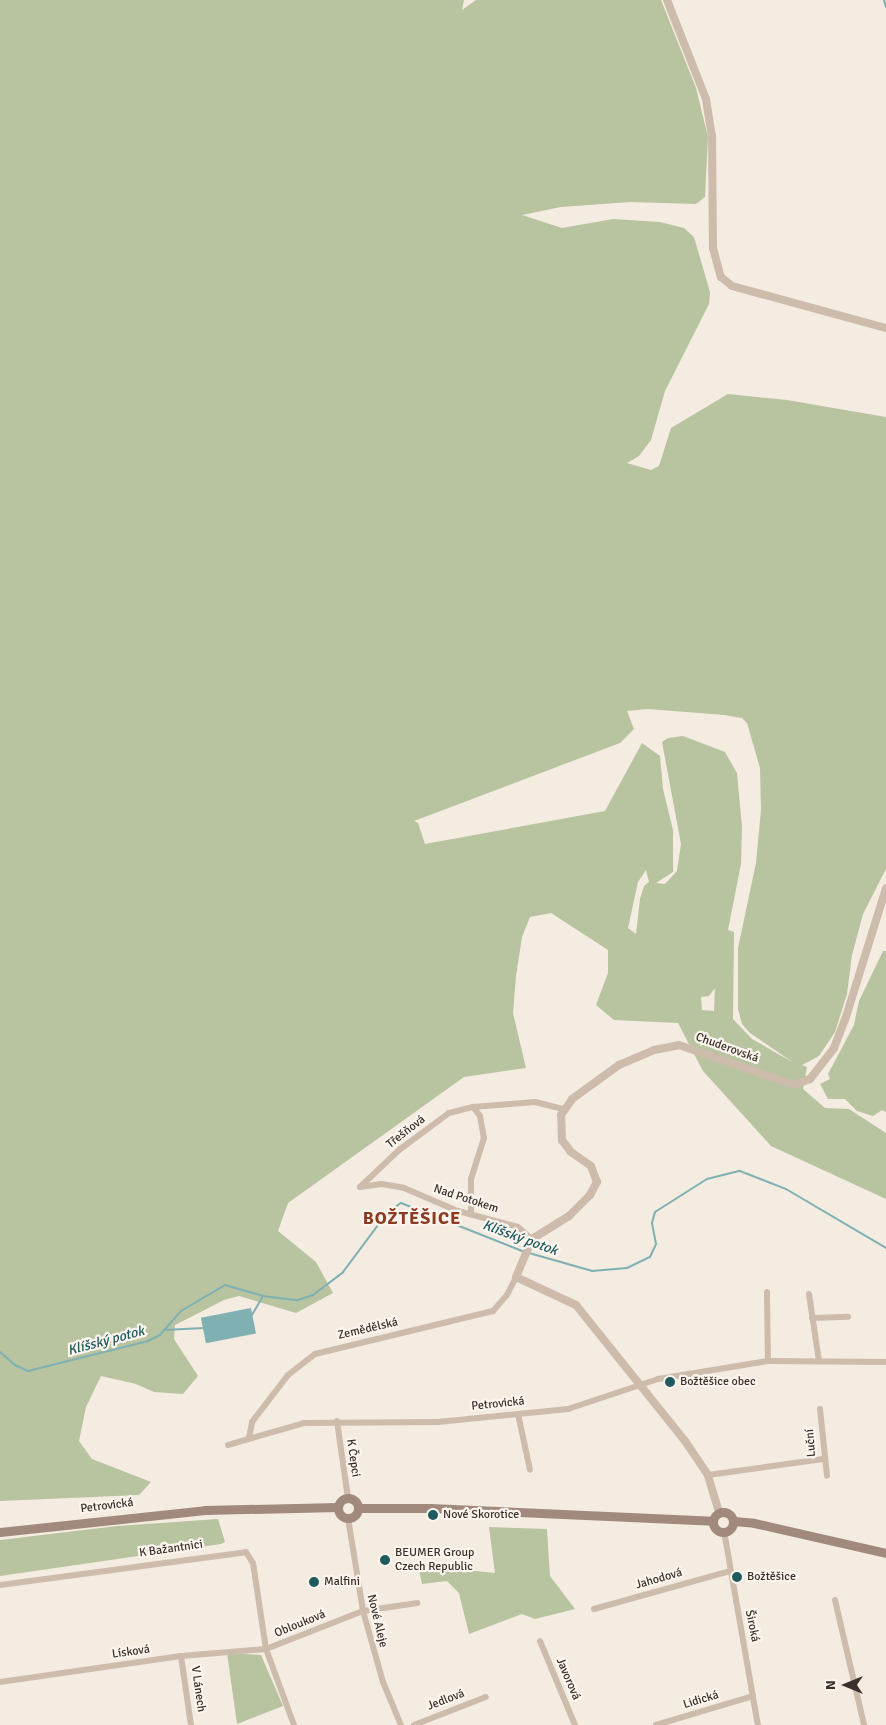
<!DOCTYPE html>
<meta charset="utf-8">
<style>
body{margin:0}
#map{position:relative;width:886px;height:1725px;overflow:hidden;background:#f4ebe1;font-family:Signika,sans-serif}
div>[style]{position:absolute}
.green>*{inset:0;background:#b8c4a0}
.water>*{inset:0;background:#7fb0b2;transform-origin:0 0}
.stream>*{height:2px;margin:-1px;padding:0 1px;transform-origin:1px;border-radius:1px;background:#7fb0b2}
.minor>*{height:6px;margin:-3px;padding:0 3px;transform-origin:3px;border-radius:3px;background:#cdbbac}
.tertiary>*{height:8px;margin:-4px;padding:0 4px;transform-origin:4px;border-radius:4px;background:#cdbbac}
.secondary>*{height:9px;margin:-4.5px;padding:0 4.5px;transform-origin:4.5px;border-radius:4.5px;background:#a18a7d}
.secondary>.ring{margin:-4.5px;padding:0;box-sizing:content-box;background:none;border:9px solid #a18a7d;border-radius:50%}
.dots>*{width:14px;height:14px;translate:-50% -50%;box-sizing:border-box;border:2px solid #fbf5ee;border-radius:50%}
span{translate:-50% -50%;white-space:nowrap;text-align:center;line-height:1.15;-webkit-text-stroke:4.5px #fbf5ee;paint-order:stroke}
.street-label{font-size:12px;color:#3b302b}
.poi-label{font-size:12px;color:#3b302b}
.left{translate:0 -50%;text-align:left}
.water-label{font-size:14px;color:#1f5a5e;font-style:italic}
.district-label{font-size:18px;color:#8c3b22;font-weight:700;letter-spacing:1px}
.north{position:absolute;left:821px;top:1660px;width:50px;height:50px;-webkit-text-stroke:4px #fbf5ee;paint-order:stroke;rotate:270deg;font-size:14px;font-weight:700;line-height:20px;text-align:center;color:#3b302b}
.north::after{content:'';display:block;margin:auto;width:18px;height:22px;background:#3b302b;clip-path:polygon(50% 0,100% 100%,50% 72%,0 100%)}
</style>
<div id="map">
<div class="green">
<i style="clip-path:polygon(evenodd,0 0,464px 0,462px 10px,476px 0,661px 0,696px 88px,708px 137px,705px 197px,696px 204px,630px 202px,561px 207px,522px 215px,562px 228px,613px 219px,660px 222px,684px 228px,694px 237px,710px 292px,709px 304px,665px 391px,651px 440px,639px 456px,627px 463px,651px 470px,659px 466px,671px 428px,728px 394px,787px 400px,886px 417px,886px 869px,863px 914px,852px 955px,847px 994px,835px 1032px,819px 1056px,802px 1065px,807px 1067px,803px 1089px,825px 1108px,849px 1109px,886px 1133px,886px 1199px,771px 1146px,703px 1071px,678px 1023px,614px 1020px,596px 1005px,608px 973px,608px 950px,551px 913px,530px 917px,522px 937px,516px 976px,513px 1013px,526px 1068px,464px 1077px,288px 1203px,278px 1231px,316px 1262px,333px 1293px,296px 1313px,239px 1296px,224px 1300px,175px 1325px,174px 1339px,198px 1376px,183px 1394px,154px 1392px,136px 1384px,101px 1376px,86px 1407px,79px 1441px,92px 1459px,151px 1482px,139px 1495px,0 1501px,0 0,648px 709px,724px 715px,742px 718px,747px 723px,760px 768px,761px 810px,756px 863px,738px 948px,738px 1009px,742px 1024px,750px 1033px,794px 1063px,752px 1039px,733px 1019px,734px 932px,728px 930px,741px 864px,742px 827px,737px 773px,725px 752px,683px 736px,668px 738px,662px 742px,681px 844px,677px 871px,665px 884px,656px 883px,673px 872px,673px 830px,663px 789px,660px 756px,642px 743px,605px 811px,425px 844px,418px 823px,414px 821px,620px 743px,634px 729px,627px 711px,648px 709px,0 0,646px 870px,649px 882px,644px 886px,640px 899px,636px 934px,628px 928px,638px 882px,646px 870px,0 0,715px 988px,714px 1011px,702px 1010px,701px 997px,709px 996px,715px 988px)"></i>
<i style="clip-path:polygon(883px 951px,886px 951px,886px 1112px,882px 1110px,873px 1116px,857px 1111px,845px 1099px,828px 1099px,820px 1084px,830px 1079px,828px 1074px,854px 1025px,859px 1001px)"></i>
<i style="clip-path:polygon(218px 1519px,225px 1542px,221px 1544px,0 1576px,0 1540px,117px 1526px)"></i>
<i style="clip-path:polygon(489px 1527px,547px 1529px,550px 1576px,575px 1609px,535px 1619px,522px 1614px,469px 1634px,459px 1593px,447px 1581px,422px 1584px,418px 1565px,495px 1573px)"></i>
<i style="clip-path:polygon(227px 1653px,261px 1655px,283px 1706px,237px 1724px)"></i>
</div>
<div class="water">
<i style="left:251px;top:1308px;width:26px;height:51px;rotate:79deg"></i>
</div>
<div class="stream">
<i style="left:884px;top:0;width:7px;rotate:74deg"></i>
<i style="left:529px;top:1253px;width:66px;rotate:15.9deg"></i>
<i style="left:592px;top:1271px;width:35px;rotate:-5deg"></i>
<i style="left:627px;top:1268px;width:25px;rotate:-26deg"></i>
<i style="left:650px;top:1257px;width:14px;rotate:-65deg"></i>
<i style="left:656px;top:1244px;width:21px;rotate:-101deg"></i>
<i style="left:652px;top:1223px;width:11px;rotate:-75deg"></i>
<i style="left:655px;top:1212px;width:62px;rotate:-32.4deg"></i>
<i style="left:707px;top:1179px;width:34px;rotate:-14deg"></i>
<i style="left:740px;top:1171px;width:49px;rotate:21.4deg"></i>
<i style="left:786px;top:1189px;width:116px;rotate:30.5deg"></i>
<i style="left:252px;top:1315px;width:22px;rotate:-60deg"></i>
<i style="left:164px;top:1330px;width:40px;rotate:-2.9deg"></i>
<i style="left:0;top:1352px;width:20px;rotate:41deg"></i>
<i style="left:15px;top:1365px;width:14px;rotate:25deg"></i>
<i style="left:28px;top:1371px;width:124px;rotate:-14deg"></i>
<i style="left:148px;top:1341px;width:13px;rotate:-27deg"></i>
<i style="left:160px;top:1335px;width:32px;rotate:-49deg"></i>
<i style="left:181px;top:1311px;width:51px;rotate:-30.6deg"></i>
<i style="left:225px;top:1285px;width:40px;rotate:16deg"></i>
<i style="left:263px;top:1296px;width:35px;rotate:7deg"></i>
<i style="left:298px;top:1300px;width:16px;rotate:-18deg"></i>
<i style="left:313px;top:1295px;width:38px;rotate:-37deg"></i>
<i style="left:343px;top:1272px;width:74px;rotate:-53.3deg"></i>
<i style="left:387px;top:1213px;width:17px;rotate:-36deg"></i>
<i style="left:401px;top:1203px;width:133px;rotate:21.6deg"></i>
</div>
<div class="minor">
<i style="left:473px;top:1107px;width:62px;rotate:-4.6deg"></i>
<i style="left:535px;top:1102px;width:30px;rotate:14deg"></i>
<i style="left:360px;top:1187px;width:54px;rotate:-43.5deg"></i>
<i style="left:399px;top:1150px;width:62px;rotate:-36.5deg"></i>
<i style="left:449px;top:1113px;width:25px;rotate:-14deg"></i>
<i style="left:473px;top:1107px;width:11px;rotate:52deg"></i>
<i style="left:480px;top:1116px;width:22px;rotate:80deg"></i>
<i style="left:484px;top:1138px;width:43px;rotate:107.6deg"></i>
<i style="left:471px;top:1179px;width:35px;rotate:90deg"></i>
<i style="left:360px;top:1187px;width:22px;rotate:-8deg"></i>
<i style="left:382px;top:1184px;width:22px;rotate:10deg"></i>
<i style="left:404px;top:1188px;width:59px;rotate:23.1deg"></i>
<i style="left:458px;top:1211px;width:62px;rotate:14.9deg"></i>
<i style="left:518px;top:1227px;width:18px;rotate:41deg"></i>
<i style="left:767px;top:1292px;width:69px;rotate:89.2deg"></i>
<i style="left:809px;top:1294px;width:68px;rotate:81.5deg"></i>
<i style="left:812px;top:1318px;width:36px;rotate:-2deg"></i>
<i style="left:820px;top:1409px;width:67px;rotate:84deg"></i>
<i style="left:518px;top:1414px;width:57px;rotate:77.9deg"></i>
<i style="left:337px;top:1421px;width:78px;rotate:81.9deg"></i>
<i style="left:249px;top:1438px;width:16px;rotate:-79deg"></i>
<i style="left:252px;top:1422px;width:59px;rotate:-52.5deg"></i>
<i style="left:288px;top:1375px;width:34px;rotate:-38deg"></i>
<i style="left:315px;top:1354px;width:183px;rotate:-13.6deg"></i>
<i style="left:493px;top:1311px;width:21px;rotate:-49deg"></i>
<i style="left:507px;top:1295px;width:20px;rotate:-63deg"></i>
<i style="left:228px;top:1445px;width:79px;rotate:-16.1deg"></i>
<i style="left:304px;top:1423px;width:134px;rotate:-0.4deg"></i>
<i style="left:438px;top:1422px;width:131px;rotate:-5.7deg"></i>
<i style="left:568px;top:1409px;width:95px;rotate:-18.4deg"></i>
<i style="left:658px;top:1379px;width:111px;rotate:-9.3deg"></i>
<i style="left:768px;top:1361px;width:118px;rotate:0.5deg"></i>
<i style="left:708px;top:1475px;width:116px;rotate:-7.9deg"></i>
<i style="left:348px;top:1518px;width:94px;rotate:80.8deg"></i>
<i style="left:363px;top:1611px;width:74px;rotate:74.3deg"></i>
<i style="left:383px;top:1682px;width:47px;rotate:67.3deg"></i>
<i style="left:724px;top:1531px;width:197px;rotate:80.1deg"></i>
<i style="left:0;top:1585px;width:248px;rotate:-7.6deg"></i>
<i style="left:246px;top:1552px;width:13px;rotate:58deg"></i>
<i style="left:253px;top:1563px;width:87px;rotate:81.4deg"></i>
<i style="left:266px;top:1649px;width:85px;rotate:175.3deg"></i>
<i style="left:181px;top:1656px;width:183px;rotate:171.8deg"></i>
<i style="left:835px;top:1600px;width:128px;rotate:76.9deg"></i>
<i style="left:594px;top:1609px;width:141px;rotate:-15.6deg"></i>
<i style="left:540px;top:1641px;width:91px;rotate:67.4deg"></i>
<i style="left:181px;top:1656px;width:70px;rotate:81.8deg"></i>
<i style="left:294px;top:1725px;width:81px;rotate:-110.2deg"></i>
<i style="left:266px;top:1649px;width:104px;rotate:-21.4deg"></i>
<i style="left:363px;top:1611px;width:55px;rotate:-8.4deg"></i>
<i style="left:414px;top:1725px;width:77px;rotate:-21.3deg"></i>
<i style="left:656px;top:1725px;width:101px;rotate:-16.6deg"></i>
</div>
<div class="tertiary">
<i style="left:667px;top:0;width:106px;rotate:68.5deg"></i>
<i style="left:706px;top:99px;width:37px;rotate:81deg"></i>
<i style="left:712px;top:136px;width:112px;rotate:89.5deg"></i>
<i style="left:713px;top:248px;width:30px;rotate:75deg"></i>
<i style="left:721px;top:277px;width:14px;rotate:39deg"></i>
<i style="left:732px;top:286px;width:160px;rotate:15.3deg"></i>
<i style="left:719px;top:1512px;width:39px;rotate:-107deg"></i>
<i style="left:708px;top:1475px;width:41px;rotate:-124.1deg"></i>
<i style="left:685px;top:1441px;width:174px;rotate:-128.7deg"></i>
<i style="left:576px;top:1305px;width:66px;rotate:-155deg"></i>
<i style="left:516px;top:1277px;width:41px;rotate:-67.2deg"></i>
<i style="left:532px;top:1239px;width:44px;rotate:-31.9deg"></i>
<i style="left:569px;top:1216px;width:30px;rotate:-45deg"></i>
<i style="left:590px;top:1195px;width:15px;rotate:-62deg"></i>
<i style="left:597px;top:1182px;width:17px;rotate:-111deg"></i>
<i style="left:591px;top:1166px;width:24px;rotate:-145deg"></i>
<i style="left:571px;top:1152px;width:15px;rotate:-127deg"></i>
<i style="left:562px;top:1140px;width:25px;rotate:-92deg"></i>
<i style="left:561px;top:1115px;width:19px;rotate:-55deg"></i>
<i style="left:572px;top:1099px;width:58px;rotate:-35.9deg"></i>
<i style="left:619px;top:1065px;width:38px;rotate:-23deg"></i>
<i style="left:654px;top:1050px;width:25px;rotate:-11deg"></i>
<i style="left:679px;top:1045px;width:115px;rotate:19.2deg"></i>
<i style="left:788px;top:1083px;width:8px;rotate:7deg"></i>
<i style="left:796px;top:1084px;width:15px;rotate:-20deg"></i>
<i style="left:810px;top:1079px;width:39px;rotate:-52deg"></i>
<i style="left:834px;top:1048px;width:30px;rotate:-69deg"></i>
<i style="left:845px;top:1020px;width:138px;rotate:-72.7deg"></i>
</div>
<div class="secondary">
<i class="ring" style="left:338px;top:1498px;width:11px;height:11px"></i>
<i style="left:358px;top:1508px;width:72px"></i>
<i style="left:430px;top:1508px;width:283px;rotate:2.6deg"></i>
<i class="ring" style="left:713px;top:1512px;width:11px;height:11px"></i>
<i style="left:733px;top:1521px;width:21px;rotate:5deg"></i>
<i style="left:754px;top:1523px;width:135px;rotate:12.8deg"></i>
<i style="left:0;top:1532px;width:206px;rotate:-6.1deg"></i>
<i style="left:205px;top:1510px;width:133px;rotate:-1.3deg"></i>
</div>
<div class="dots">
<i style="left:670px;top:1382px;background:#1f5a5e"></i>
<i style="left:433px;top:1515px;background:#1f5a5e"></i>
<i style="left:385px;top:1560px;background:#1f5a5e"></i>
<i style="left:737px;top:1577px;background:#1f5a5e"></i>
<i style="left:314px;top:1582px;background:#1f5a5e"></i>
</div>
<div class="street-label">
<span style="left:727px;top:1048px;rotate:20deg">Chuderovská</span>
<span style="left:406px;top:1132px;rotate:-38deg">Třešňová</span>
<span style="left:466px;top:1199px;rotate:18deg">Nad Potokem</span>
<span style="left:368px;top:1329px;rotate:-13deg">Zemědělská</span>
<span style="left:498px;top:1404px;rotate:-6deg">Petrovická</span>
<span style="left:811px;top:1443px;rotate:-94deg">Luční</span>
<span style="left:353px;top:1458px;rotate:82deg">K Čepci</span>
<span style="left:107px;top:1506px;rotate:-7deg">Petrovická</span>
<span style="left:171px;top:1549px;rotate:-8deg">K Bažantnici</span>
<span style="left:659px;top:1579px;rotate:-16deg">Jahodová</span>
<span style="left:377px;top:1621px;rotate:76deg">Nové Aleje</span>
<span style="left:300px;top:1624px;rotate:-22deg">Oblouková</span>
<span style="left:752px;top:1626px;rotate:79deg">Široká</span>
<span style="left:131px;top:1652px;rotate:-8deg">Lísková</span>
<span style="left:568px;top:1679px;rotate:67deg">Javorová</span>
<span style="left:198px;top:1689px;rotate:82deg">V Lánech</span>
<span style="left:446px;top:1700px;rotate:-21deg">Jedlová</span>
<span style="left:701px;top:1700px;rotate:-17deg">Lidická</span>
</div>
<div class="poi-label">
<span class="left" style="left:680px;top:1382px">Božtěšice obec</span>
<span class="left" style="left:443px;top:1515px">Nové Skorotice</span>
<span class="left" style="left:395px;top:1560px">BEUMER Group<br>Czech Republic</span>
<span class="left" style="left:747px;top:1577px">Božtěšice</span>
<span class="left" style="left:324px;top:1582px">Malfini</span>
</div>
<div class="water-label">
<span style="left:520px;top:1238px;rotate:20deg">Klíšský potok</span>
<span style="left:106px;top:1341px;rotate:-15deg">Klíšský potok</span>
</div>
<div class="district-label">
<span style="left:412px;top:1218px">BOŽTĚŠICE</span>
</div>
<div class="north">N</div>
</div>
